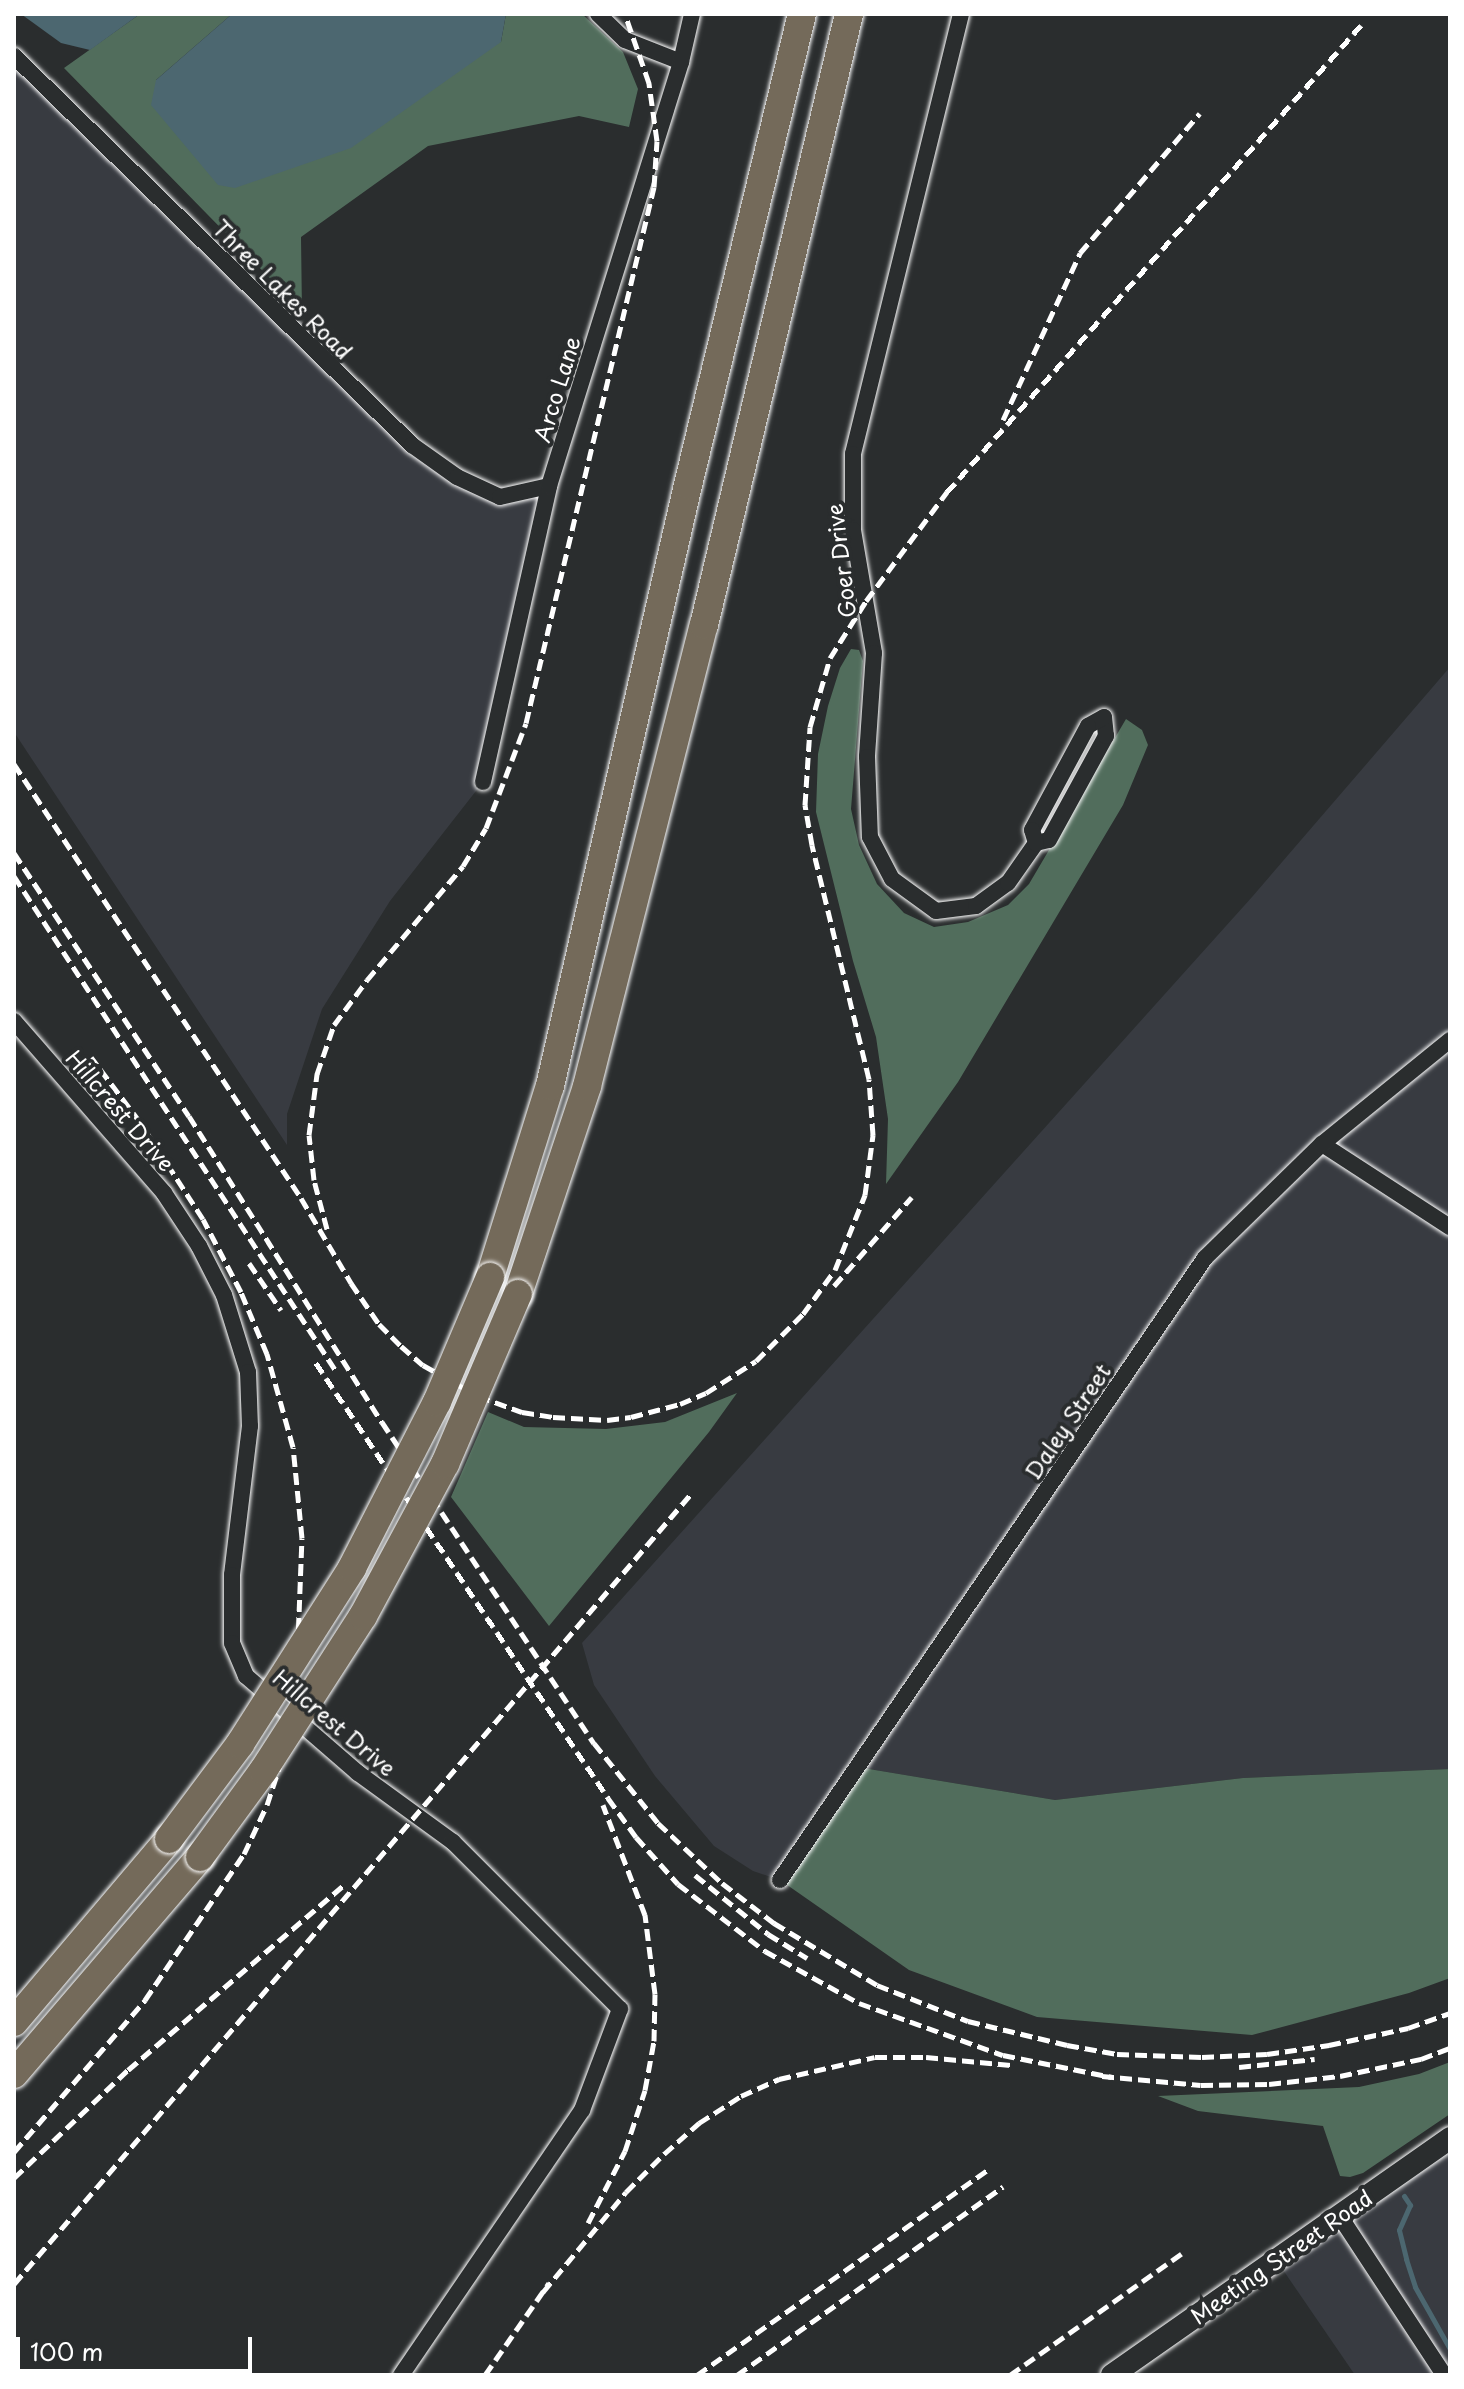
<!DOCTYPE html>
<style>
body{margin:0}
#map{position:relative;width:1464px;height:2389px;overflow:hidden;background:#2a2d2e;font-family:"Playpen Sans",sans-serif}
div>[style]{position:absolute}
.built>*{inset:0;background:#383b41}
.green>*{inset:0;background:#516d5c}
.water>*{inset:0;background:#4c6770}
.stream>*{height:5px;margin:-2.5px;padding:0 2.5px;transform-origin:2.5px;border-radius:2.5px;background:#4c6770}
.roads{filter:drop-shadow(0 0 2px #fff) drop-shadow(0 0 2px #fff)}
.street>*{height:16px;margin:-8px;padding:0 8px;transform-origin:8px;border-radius:8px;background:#2a2d2e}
.secondary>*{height:22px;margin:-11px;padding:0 11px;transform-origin:11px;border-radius:11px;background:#2a2d2e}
.highway>*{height:28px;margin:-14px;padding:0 14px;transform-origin:14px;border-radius:14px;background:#746a5a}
.rail>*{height:5px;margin-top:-2.5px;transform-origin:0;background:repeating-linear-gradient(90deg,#fff 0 12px,transparent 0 18px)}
.bridges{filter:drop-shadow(0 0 2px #fff) drop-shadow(0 0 2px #fff)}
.highway-bridge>*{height:28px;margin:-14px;padding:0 14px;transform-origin:14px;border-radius:14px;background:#746a5a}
span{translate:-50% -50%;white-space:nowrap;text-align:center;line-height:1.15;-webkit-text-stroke:8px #2a2d2e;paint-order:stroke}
.street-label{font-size:22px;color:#fff}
.frame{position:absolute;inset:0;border:16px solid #fff;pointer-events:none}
.scale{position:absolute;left:16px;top:2337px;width:236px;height:36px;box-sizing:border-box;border:4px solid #fff;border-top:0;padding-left:10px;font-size:24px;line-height:28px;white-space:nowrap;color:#fff;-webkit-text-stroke:6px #2a2d2e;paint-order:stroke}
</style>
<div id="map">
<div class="built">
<i style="clip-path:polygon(14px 56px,412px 445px,500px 497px,549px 486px,483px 782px,390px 901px,322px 1009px,287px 1114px,287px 1145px,14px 732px)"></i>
<i style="clip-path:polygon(1450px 667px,1450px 1769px,1243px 1778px,1055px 1800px,857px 1767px,780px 1880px,753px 1871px,714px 1846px,655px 1776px,594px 1685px,582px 1643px,1252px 897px)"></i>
<i style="clip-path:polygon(1450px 2138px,1450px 2375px,1355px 2375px,1281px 2267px)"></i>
</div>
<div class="green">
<i style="clip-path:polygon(140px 14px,232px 14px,156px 80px,501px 42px,506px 14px,582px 14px,623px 52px,638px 89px,629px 127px,579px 116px,428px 146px,301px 237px,302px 311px,64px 68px)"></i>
<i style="clip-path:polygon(851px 649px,859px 650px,863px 661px,851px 809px,859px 845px,877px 884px,904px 913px,934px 927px,968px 922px,1008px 905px,1029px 884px,1126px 719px,1142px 730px,1148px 745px,1123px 805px,958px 1082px,886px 1184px,888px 1119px,876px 1037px,853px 961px,816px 812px,818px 754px,828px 706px,840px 668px)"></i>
<i style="clip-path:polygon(737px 1393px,709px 1432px,549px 1626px,451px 1497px,488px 1412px,524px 1427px,606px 1429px,665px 1422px)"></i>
<i style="clip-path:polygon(857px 1767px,1055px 1800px,1243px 1778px,1450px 1769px,1450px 1978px,1409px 1993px,1252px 2035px,1037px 2017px,909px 1970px,780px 1880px)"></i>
<i style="clip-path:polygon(1450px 2062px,1450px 2114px,1363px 2173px,1350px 2177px,1340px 2176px,1323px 2126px,1198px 2111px,1158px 2096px,1359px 2087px,1419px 2074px)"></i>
</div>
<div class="water">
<i style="clip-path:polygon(21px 14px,140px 14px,90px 50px,61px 43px)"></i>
<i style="clip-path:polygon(232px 14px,506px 14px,501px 42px,351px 148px,235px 188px,218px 185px,151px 105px,156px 80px)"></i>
</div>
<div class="stream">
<i style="left:1404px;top:2196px;width:11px;rotate:56deg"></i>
<i style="left:1410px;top:2205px;width:27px;rotate:114deg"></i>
<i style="left:1399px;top:2230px;width:30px;rotate:76deg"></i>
<i style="left:1406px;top:2259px;width:29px;rotate:72deg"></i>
<i style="left:1415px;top:2287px;width:71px;rotate:60.6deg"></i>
</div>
<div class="roads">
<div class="street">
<i style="left:598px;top:14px;width:37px;rotate:44deg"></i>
<i style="left:625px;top:40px;width:60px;rotate:21.4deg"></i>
<i style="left:961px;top:14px;width:453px;rotate:103.8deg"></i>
<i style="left:853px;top:454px;width:76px;rotate:90deg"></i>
<i style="left:853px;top:530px;width:125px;rotate:80.3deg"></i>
<i style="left:874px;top:653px;width:104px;rotate:93.9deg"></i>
<i style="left:867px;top:757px;width:80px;rotate:87.9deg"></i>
<i style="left:870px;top:837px;width:47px;rotate:62.4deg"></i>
<i style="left:892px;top:879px;width:54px;rotate:36deg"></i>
<i style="left:936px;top:911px;width:40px;rotate:-7.1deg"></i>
<i style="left:976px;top:906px;width:39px;rotate:-36deg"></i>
<i style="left:1008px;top:883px;width:49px;rotate:-55deg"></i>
<i style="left:1036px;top:843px;width:13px;rotate:-13deg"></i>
<i style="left:1049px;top:840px;width:119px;rotate:-61.3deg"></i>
<i style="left:1106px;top:736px;width:19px;rotate:-96deg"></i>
<i style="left:1104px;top:717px;width:18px;rotate:151deg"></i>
<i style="left:1088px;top:726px;width:118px;rotate:118.3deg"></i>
<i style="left:1032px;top:830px;width:14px;rotate:73deg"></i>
<i style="left:14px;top:56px;width:557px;rotate:44.34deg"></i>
<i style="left:412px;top:445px;width:55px;rotate:35.4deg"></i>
<i style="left:457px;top:477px;width:47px;rotate:24.9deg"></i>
<i style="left:500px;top:497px;width:50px;rotate:-12.7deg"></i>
<i style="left:483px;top:782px;width:303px;rotate:-77.4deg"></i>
<i style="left:549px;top:486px;width:444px;rotate:-72.7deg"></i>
<i style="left:681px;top:62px;width:49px;rotate:-77.1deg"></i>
<i style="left:14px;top:1021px;width:228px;rotate:48.9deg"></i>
<i style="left:164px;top:1193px;width:64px;rotate:56.6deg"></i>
<i style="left:199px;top:1246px;width:55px;rotate:63deg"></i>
<i style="left:224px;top:1295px;width:81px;rotate:72.7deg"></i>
<i style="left:248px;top:1372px;width:54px;rotate:87.9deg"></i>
<i style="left:250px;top:1426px;width:150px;rotate:96.9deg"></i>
<i style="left:232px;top:1575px;width:68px;rotate:90deg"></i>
<i style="left:232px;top:1643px;width:36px;rotate:67deg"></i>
<i style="left:246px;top:1676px;width:148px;rotate:40.9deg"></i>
<i style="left:358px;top:1773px;width:117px;rotate:36deg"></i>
<i style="left:453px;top:1842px;width:236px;rotate:45deg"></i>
<i style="left:620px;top:2009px;width:108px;rotate:110.6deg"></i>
<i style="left:582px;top:2110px;width:321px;rotate:124.3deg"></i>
<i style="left:1322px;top:1144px;width:153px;rotate:33deg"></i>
<i style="left:780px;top:1880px;width:753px;rotate:-55.66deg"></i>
<i style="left:1205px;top:1258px;width:163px;rotate:-44.3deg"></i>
<i style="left:1322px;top:1144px;width:165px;rotate:-39.1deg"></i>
<i style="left:1339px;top:2215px;width:191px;rotate:56.7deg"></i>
</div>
<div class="secondary">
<i style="left:1112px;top:2375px;width:413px;rotate:-35deg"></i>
</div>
<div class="highway">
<i style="left:490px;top:1277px;width:200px;rotate:-72.6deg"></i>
<i style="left:550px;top:1086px;width:617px;rotate:-77.07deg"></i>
<i style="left:688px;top:485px;width:485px;rotate:-76.4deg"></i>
<i style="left:518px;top:1294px;width:219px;rotate:-71.6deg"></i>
<i style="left:587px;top:1086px;width:476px;rotate:-75.8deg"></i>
<i style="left:704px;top:625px;width:628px;rotate:-76.65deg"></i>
<i style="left:14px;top:2022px;width:240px;rotate:-49.7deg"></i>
<i style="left:14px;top:2074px;width:286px;rotate:-49.4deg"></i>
</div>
</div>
<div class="rail">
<i style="left:1003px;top:420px;width:184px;rotate:-65.2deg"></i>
<i style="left:1080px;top:253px;width:184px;rotate:-49.4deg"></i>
<i style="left:14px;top:764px;width:520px;rotate:56.52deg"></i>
<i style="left:301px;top:1198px;width:99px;rotate:59.5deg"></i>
<i style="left:351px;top:1283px;width:50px;rotate:55.7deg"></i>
<i style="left:379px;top:1324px;width:31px;rotate:45deg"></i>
<i style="left:401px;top:1346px;width:29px;rotate:41deg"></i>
<i style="left:423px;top:1365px;width:63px;rotate:29.4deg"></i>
<i style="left:478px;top:1396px;width:47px;rotate:20deg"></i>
<i style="left:522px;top:1412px;width:31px;rotate:9deg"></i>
<i style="left:553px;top:1417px;width:54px;rotate:3.2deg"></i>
<i style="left:607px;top:1420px;width:24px;rotate:-7deg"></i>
<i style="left:631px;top:1417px;width:51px;rotate:-14.9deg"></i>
<i style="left:680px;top:1404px;width:28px;rotate:-23deg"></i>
<i style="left:706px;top:1393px;width:59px;rotate:-32.6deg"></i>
<i style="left:756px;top:1361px;width:66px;rotate:-45deg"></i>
<i style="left:803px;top:1314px;width:54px;rotate:-54deg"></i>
<i style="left:835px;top:1270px;width:81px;rotate:-68.2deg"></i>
<i style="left:865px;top:1195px;width:61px;rotate:-82.4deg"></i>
<i style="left:873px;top:1135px;width:56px;rotate:-94.1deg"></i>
<i style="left:869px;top:1079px;width:241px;rotate:-103.7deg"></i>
<i style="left:812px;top:845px;width:41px;rotate:-99.9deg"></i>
<i style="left:805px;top:805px;width:78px;rotate:-86.3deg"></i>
<i style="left:810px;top:727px;width:72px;rotate:-73.8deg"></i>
<i style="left:830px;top:658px;width:67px;rotate:-57.7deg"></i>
<i style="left:866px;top:601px;width:136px;rotate:-53.4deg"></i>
<i style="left:947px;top:492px;width:625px;rotate:-48.43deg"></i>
<i style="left:14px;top:853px;width:316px;rotate:56.4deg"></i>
<i style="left:189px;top:1116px;width:362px;rotate:57.8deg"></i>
<i style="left:382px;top:1422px;width:385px;rotate:56.6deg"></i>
<i style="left:594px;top:1743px;width:102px;rotate:51.3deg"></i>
<i style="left:658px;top:1823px;width:88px;rotate:43.2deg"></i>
<i style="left:722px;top:1883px;width:66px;rotate:37.6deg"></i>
<i style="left:774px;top:1923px;width:120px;rotate:31deg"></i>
<i style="left:877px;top:1985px;width:98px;rotate:21.6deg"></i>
<i style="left:968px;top:2021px;width:102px;rotate:13.6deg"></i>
<i style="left:1067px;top:2045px;width:51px;rotate:10.2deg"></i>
<i style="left:1117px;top:2054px;width:85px;rotate:2deg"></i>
<i style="left:1202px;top:2057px;width:65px;rotate:-2.6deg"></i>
<i style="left:1267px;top:2054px;width:63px;rotate:-8.3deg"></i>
<i style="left:1329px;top:2045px;width:81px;rotate:-12.1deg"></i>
<i style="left:1408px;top:2028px;width:45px;rotate:-19.7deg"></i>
<i style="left:14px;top:876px;width:591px;rotate:56.96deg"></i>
<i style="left:327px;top:1229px;width:51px;rotate:-104.9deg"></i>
<i style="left:314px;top:1180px;width:45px;rotate:-96.3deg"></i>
<i style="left:309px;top:1135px;width:62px;rotate:-82.5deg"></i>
<i style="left:317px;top:1074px;width:52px;rotate:-70.9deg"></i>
<i style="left:334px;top:1025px;width:56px;rotate:-53.7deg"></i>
<i style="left:367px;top:980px;width:149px;rotate:-49.9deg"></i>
<i style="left:463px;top:866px;width:44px;rotate:-58.8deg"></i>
<i style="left:486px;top:828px;width:112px;rotate:-69.1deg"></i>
<i style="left:526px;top:723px;width:551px;rotate:-76.57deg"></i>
<i style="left:654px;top:187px;width:46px;rotate:-86.3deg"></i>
<i style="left:657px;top:141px;width:59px;rotate:-97.9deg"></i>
<i style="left:649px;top:83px;width:73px;rotate:-109.2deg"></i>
<i style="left:249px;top:1263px;width:57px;rotate:55.8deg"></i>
<i style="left:834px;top:1286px;width:118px;rotate:-48.8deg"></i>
<i style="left:316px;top:1363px;width:524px;rotate:56.13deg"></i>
<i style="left:608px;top:1798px;width:48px;rotate:54.3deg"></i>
<i style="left:636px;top:1837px;width:63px;rotate:48.2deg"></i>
<i style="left:678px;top:1884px;width:110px;rotate:37.6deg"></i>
<i style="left:765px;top:1951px;width:107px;rotate:29deg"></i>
<i style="left:859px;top:2003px;width:153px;rotate:19.9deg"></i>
<i style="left:1003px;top:2055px;width:111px;rotate:11.4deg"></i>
<i style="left:695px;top:1875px;width:94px;rotate:38.9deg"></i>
<i style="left:768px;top:1934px;width:46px;rotate:31.6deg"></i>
<i style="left:1239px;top:2067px;width:76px;rotate:-6deg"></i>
<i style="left:1102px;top:2076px;width:99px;rotate:5.2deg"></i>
<i style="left:1201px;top:2085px;width:68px;rotate:-0.8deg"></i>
<i style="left:1269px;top:2084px;width:71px;rotate:-6.4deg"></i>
<i style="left:1340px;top:2076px;width:83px;rotate:-11.9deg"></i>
<i style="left:1421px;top:2059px;width:31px;rotate:-21deg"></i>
<i style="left:14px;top:2152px;width:201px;rotate:-49.2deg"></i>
<i style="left:145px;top:2000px;width:176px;rotate:-55.9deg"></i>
<i style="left:244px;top:1854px;width:54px;rotate:-64.9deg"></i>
<i style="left:267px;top:1805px;width:90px;rotate:-72deg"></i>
<i style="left:295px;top:1719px;width:181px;rotate:-87.8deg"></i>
<i style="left:302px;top:1538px;width:91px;rotate:-95.6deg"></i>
<i style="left:293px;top:1447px;width:97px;rotate:-105.6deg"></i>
<i style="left:267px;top:1354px;width:67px;rotate:-112.8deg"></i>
<i style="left:241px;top:1292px;width:82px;rotate:-117.5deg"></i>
<i style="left:203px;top:1219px;width:116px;rotate:-123deg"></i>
<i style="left:140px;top:1122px;width:81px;rotate:-127deg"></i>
<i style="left:14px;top:2178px;width:157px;rotate:-43.5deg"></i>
<i style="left:128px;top:2070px;width:287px;rotate:-40.6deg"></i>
<i style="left:588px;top:2223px;width:81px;rotate:-62.8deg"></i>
<i style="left:625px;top:2151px;width:64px;rotate:-71.8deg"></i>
<i style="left:645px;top:2090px;width:50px;rotate:-79.6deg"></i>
<i style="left:654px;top:2041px;width:47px;rotate:-88.8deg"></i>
<i style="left:655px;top:1994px;width:80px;rotate:-97.2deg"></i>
<i style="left:645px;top:1915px;width:118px;rotate:-110.9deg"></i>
<i style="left:14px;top:2284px;width:1039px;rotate:-49.41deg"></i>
<i style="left:543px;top:2292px;width:130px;rotate:-50.3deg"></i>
<i style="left:626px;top:2192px;width:54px;rotate:-45deg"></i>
<i style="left:664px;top:2154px;width:47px;rotate:-41.5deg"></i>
<i style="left:699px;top:2123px;width:50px;rotate:-32.7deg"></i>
<i style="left:741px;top:2096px;width:42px;rotate:-24.1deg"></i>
<i style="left:779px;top:2079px;width:98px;rotate:-12.9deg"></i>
<i style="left:875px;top:2057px;width:51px"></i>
<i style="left:926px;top:2057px;width:85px;rotate:5.4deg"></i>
<i style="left:485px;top:2375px;width:112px;rotate:-55.2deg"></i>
<i style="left:697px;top:2375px;width:359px;rotate:-35.2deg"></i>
<i style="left:737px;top:2375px;width:326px;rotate:-35.3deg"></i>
<i style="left:1010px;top:2375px;width:213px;rotate:-35.3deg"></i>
</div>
<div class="bridges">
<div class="highway-bridge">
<i style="left:169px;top:1839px;width:119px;rotate:-53.2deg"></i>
<i style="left:240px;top:1744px;width:209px;rotate:-57.5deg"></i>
<i style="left:352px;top:1568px;width:186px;rotate:-62.9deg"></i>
<i style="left:437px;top:1402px;width:136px;rotate:-67deg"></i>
<i style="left:200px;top:1857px;width:107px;rotate:-53.8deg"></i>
<i style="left:263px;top:1771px;width:184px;rotate:-57.2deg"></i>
<i style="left:363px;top:1616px;width:173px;rotate:-61.7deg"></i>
<i style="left:445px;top:1464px;width:185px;rotate:-66.8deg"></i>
</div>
</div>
<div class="street-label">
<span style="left:283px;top:289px;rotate:45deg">Three Lakes Road</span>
<span style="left:556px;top:389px;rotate:-73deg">Arco Lane</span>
<span style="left:840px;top:561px;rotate:-97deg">Goer Drive</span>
<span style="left:121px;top:1110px;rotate:49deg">Hillcrest Drive</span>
<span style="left:1067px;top:1421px;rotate:-56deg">Daley Street</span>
<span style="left:335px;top:1722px;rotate:40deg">Hillcrest Drive</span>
<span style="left:1281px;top:2256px;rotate:-35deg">Meeting Street Road</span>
</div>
<div class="frame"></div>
<div class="scale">100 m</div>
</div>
